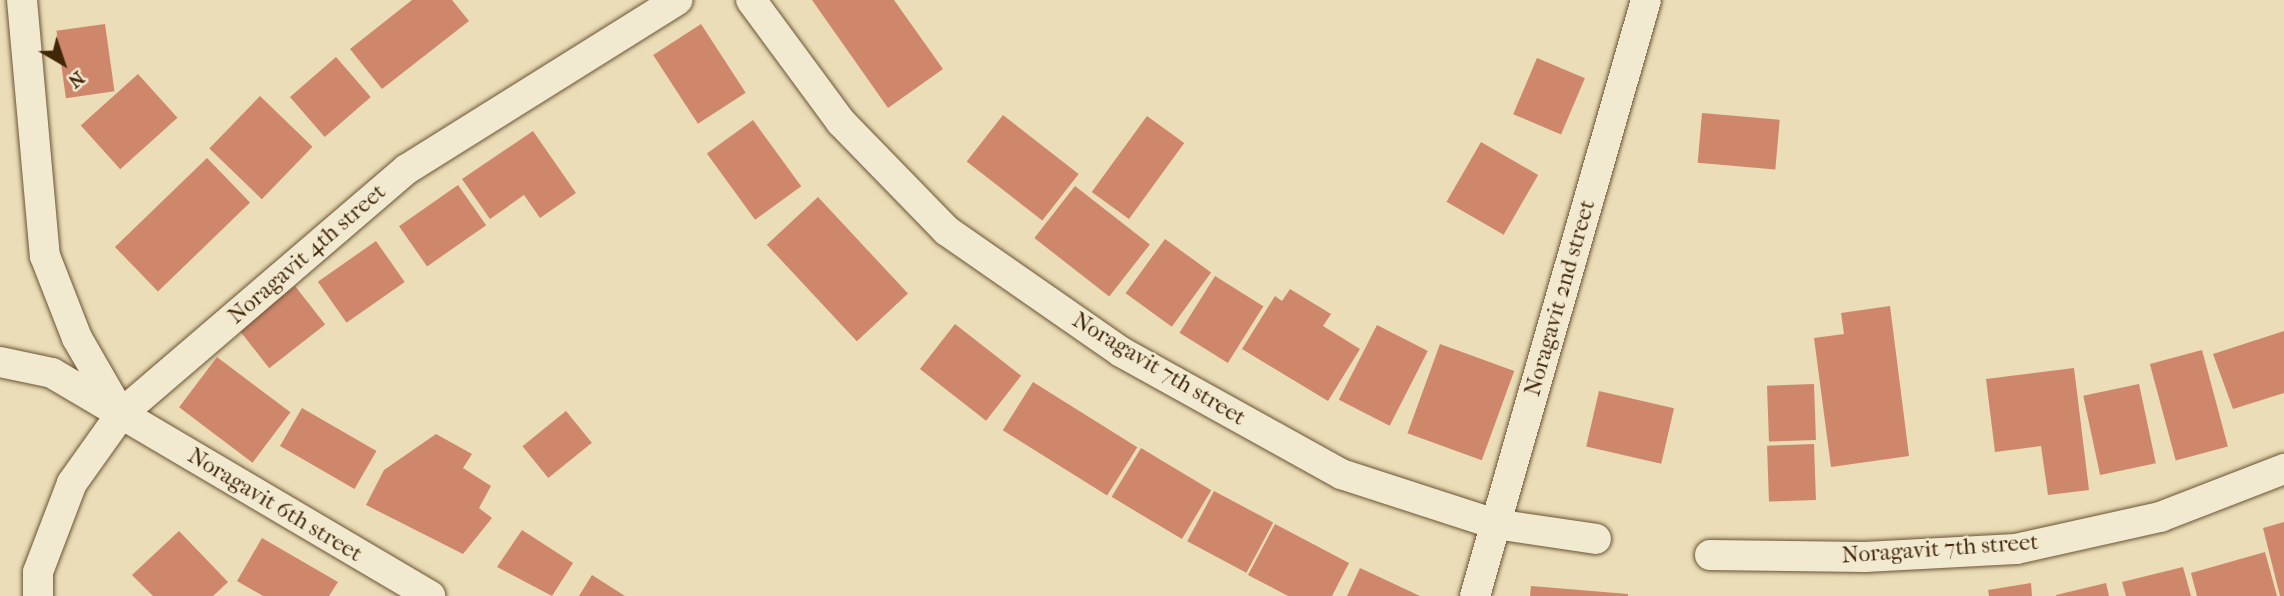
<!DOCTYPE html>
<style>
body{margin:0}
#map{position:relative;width:2284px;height:596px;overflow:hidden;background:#eaddb7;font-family:"IM FELL French Canon",serif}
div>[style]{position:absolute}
.building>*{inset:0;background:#cf876c;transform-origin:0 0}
.roads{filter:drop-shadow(0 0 2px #6c5434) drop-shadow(0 0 2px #6c5434)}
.minor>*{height:30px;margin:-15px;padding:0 15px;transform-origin:15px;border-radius:15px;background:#f1e9d0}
span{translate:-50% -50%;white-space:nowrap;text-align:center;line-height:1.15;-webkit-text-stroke:5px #f1e9d0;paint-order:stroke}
.street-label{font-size:23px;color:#422608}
.north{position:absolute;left:28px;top:28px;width:70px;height:70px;-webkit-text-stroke:5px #f1e9d0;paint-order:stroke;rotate:141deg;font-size:19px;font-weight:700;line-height:28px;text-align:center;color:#422608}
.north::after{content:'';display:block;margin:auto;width:24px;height:32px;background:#422608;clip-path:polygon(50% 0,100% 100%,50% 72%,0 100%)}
</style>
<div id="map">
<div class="building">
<i style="clip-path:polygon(412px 0,452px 0,469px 21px,382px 89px,350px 49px)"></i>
<i style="clip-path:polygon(812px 0,894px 0,943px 69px,888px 108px)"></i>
<i style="left:105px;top:24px;width:68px;height:49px;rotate:82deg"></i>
<i style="left:701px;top:24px;width:82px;height:57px;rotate:57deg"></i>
<i style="left:336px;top:57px;width:53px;height:61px;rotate:49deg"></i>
<i style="left:1537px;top:58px;width:52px;height:61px;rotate:23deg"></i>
<i style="left:138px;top:74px;width:59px;height:77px;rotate:48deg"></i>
<i style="left:260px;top:96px;width:73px;height:73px;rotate:44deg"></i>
<i style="left:1702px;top:113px;width:78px;height:50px;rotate:5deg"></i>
<i style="left:1003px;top:115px;width:96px;height:59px;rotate:38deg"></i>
<i style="left:1147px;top:116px;width:46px;height:94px;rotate:36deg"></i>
<i style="left:753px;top:120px;width:82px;height:57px;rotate:54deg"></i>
<i style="clip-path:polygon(533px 131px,576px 193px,540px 218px,524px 195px,490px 219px,462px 179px)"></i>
<i style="left:1481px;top:142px;width:66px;height:69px;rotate:30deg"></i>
<i style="left:207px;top:158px;width:62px;height:128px;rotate:46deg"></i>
<i style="left:458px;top:185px;width:49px;height:72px;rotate:55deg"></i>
<i style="left:1075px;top:186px;width:95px;height:66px;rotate:38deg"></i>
<i style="left:818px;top:197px;width:132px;height:70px;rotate:47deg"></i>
<i style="left:1165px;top:239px;width:57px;height:67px;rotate:36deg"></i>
<i style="left:376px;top:241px;width:50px;height:71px;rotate:55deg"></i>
<i style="left:1215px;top:276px;width:57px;height:67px;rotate:32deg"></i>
<i style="left:295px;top:286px;width:49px;height:71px;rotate:52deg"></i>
<i style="clip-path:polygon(1290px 289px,1331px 314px,1323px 326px,1360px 349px,1328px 401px,1242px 349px,1275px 296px,1282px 301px)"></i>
<i style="clip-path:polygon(1890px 306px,1909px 456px,1831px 467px,1814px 338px,1844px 334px,1841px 313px)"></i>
<i style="left:955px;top:324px;width:84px;height:57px;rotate:38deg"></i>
<i style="left:1377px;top:325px;width:57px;height:84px;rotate:27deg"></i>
<i style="clip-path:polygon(2284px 331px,2284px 393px,2233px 409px,2213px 354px)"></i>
<i style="left:1440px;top:344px;width:79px;height:95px;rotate:20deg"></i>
<i style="left:2202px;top:350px;width:100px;height:54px;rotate:75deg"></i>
<i style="left:217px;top:357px;width:92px;height:63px;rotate:37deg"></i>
<i style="clip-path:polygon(2074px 368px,2089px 490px,2048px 495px,2041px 446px,1995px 452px,1986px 379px)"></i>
<i style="left:1033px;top:382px;width:123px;height:57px;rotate:32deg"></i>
<i style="left:1814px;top:384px;width:56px;height:47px;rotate:88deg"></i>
<i style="left:2139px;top:384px;width:81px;height:57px;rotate:78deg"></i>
<i style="left:1599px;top:391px;width:77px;height:57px;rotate:13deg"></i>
<i style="left:302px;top:408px;width:86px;height:44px;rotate:30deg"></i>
<i style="left:566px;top:411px;width:41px;height:56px;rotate:51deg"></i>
<i style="clip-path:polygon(436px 434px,472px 454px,463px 468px,491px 486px,479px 508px,492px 518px,463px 554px,366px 505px,384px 470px)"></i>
<i style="left:1814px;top:444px;width:56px;height:47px;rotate:88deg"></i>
<i style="left:1141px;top:448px;width:82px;height:57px;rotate:31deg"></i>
<i style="left:1214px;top:491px;width:67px;height:57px;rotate:28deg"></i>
<i style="clip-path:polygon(2284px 522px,2284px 596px,2280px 596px,2263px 528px)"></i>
<i style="clip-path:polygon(1275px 524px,1349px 563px,1332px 596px,1288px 596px,1248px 575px)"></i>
<i style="clip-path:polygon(522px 530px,573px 563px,552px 596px,497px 567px)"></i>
<i style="clip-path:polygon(179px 531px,228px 582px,213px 596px,153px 596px,132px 575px)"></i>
<i style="clip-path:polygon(262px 538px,338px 582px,329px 596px,263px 596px,237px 581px)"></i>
<i style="clip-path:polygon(2265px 552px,2277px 596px,2197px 596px,2191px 573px)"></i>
<i style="clip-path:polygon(2183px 567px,2191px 596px,2126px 596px,2122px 582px)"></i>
<i style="clip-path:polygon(1360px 568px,1420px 596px,1347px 596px)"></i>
<i style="clip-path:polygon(592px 575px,625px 596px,579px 596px)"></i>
<i style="clip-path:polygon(2031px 583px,2032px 596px,1989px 596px,1988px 590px)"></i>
<i style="clip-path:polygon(2106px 583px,2109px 596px,2056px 596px,2056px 595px)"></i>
<i style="clip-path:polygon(1531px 586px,1628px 594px,1628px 596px,1530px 596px)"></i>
</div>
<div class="roads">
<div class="minor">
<i style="left:22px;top:0;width:257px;rotate:84.9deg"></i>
<i style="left:45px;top:256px;width:88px;rotate:68.7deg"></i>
<i style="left:77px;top:338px;width:84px;rotate:60.1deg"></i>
<i style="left:751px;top:0;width:152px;rotate:53.6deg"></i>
<i style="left:841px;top:122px;width:152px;rotate:45.8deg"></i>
<i style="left:947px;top:231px;width:212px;rotate:34.8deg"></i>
<i style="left:1121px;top:352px;width:252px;rotate:29deg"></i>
<i style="left:1341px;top:474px;width:162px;rotate:18deg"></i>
<i style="left:1495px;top:524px;width:102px;rotate:8.4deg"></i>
<i style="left:0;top:362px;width:53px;rotate:11.9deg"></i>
<i style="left:52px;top:373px;width:439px;rotate:30.5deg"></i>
<i style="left:1710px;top:555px;width:155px;rotate:0.7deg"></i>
<i style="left:1865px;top:557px;width:151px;rotate:-3deg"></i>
<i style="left:2016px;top:549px;width:148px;rotate:-12.5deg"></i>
<i style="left:2160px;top:517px;width:133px;rotate:-21.2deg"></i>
<i style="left:38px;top:596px;width:24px;rotate:-90deg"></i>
<i style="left:38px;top:572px;width:95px;rotate:-69.1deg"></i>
<i style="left:72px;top:483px;width:85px;rotate:-54.6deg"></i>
<i style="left:121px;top:414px;width:377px;rotate:-40.6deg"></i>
<i style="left:407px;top:169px;width:319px;rotate:-32deg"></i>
<i style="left:1475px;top:596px;width:620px;rotate:-73.99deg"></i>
</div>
</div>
<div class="street-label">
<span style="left:307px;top:254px;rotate:-41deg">Noragavit 4th street</span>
<span style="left:1560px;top:298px;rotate:-74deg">Noragavit 2nd street</span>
<span style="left:1159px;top:369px;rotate:31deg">Noragavit 7th street</span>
<span style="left:275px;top:505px;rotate:31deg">Noragavit 6th street</span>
<span style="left:1940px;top:549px;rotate:-4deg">Noragavit 7th street</span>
</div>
<div class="north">N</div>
</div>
